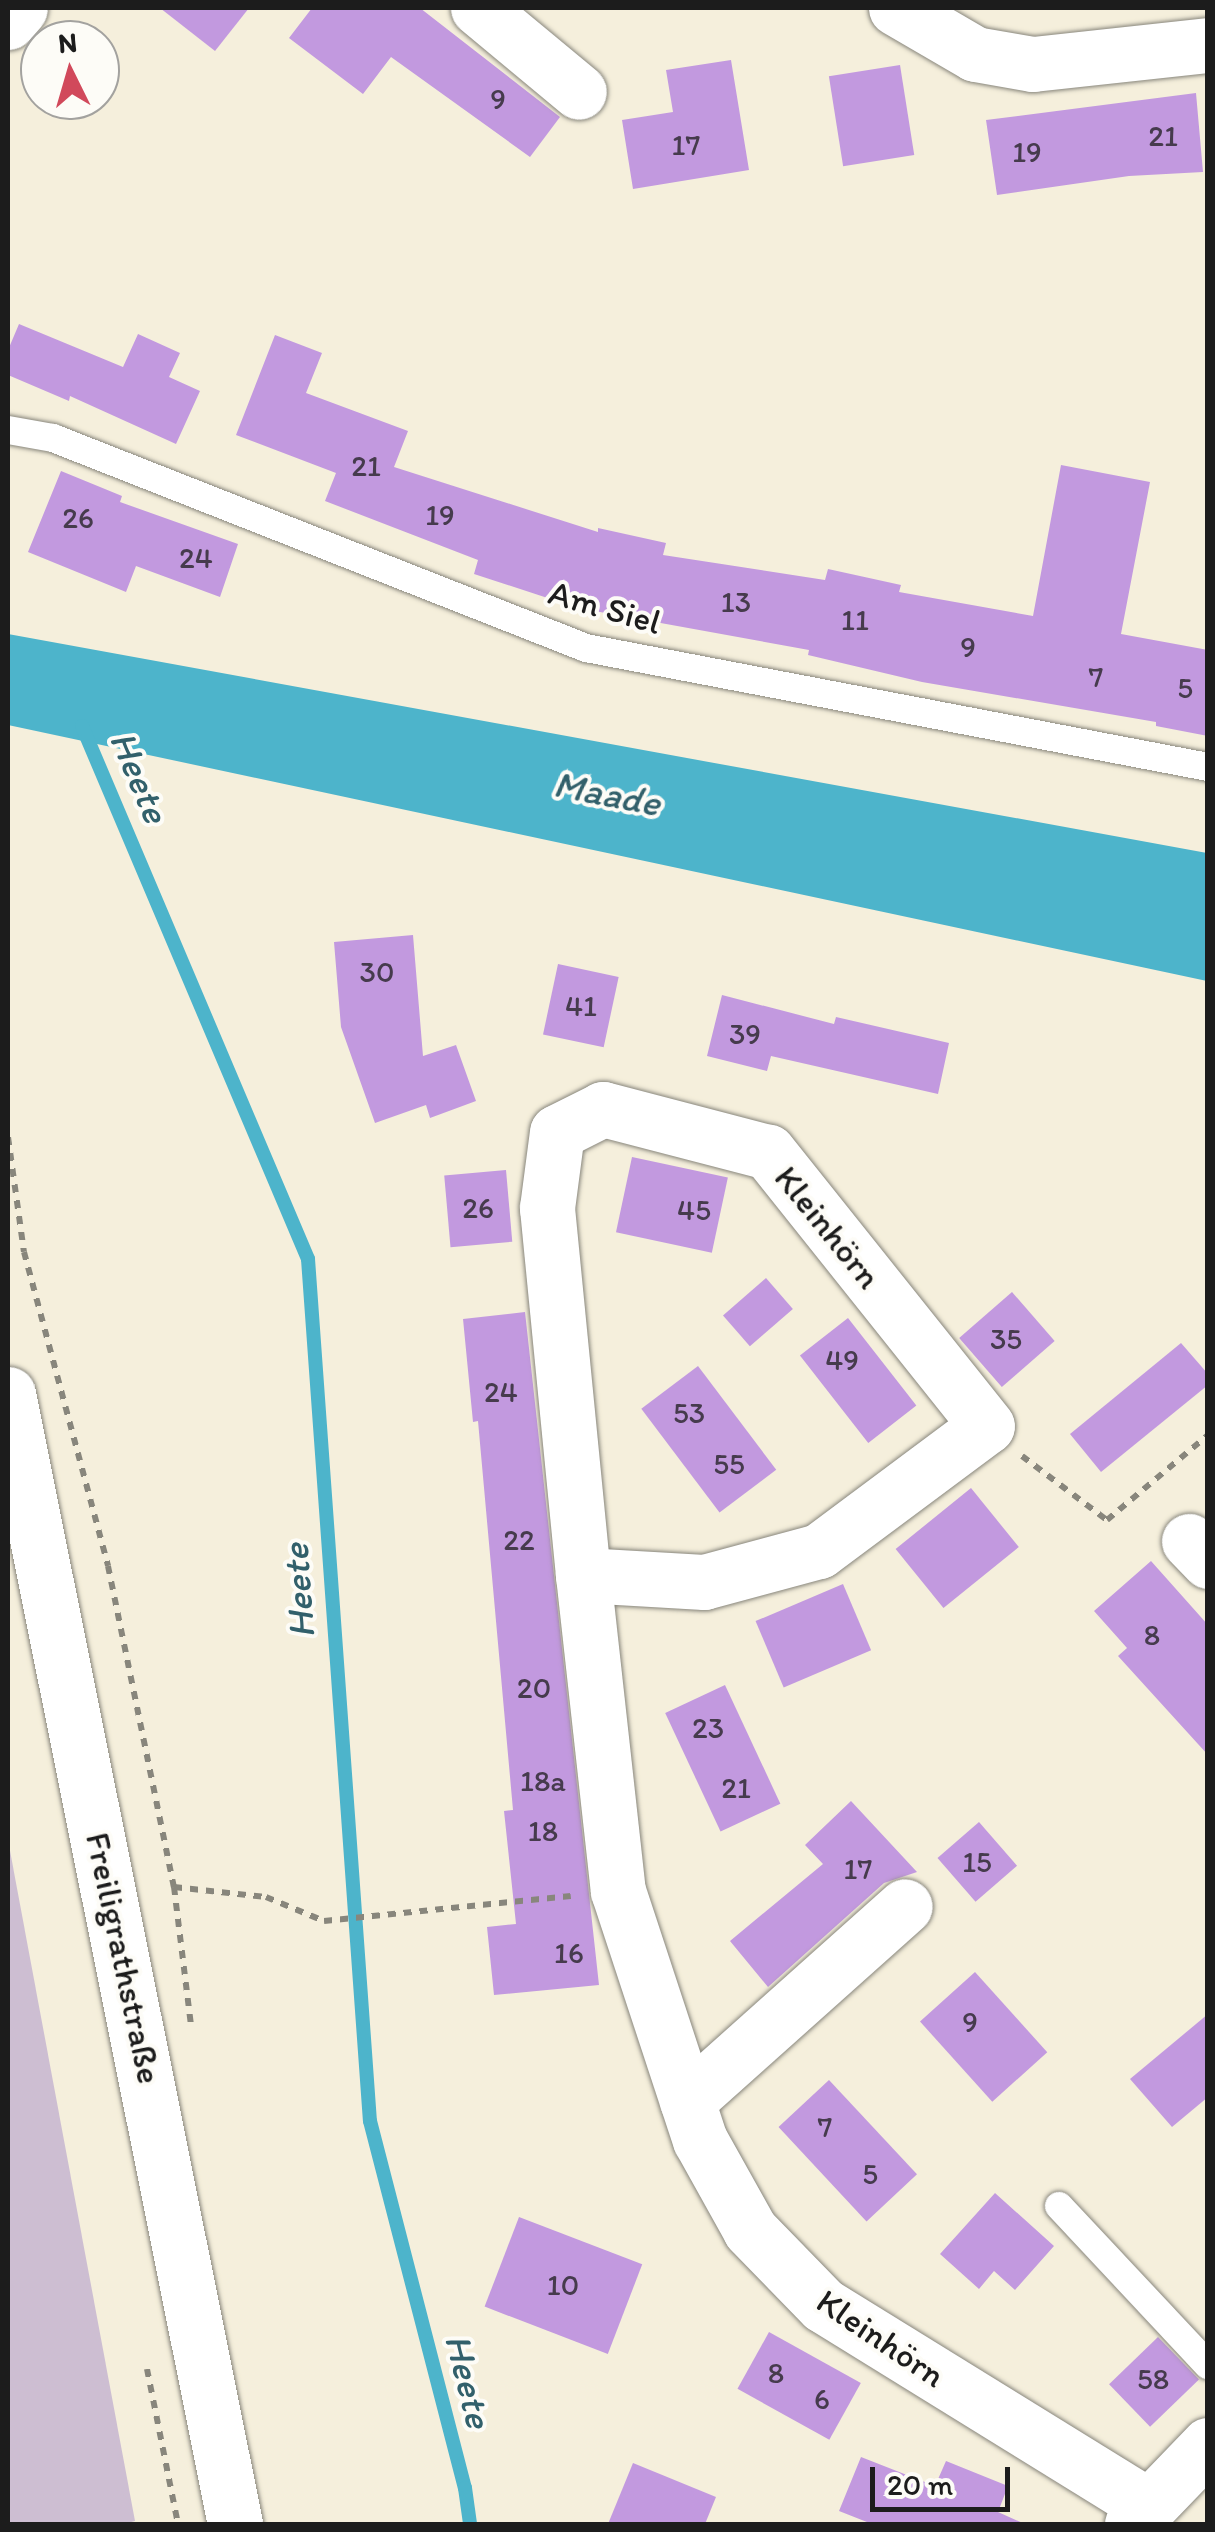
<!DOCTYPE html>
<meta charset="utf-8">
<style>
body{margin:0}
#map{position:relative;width:1215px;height:2532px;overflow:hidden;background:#f5efdc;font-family:Itim,sans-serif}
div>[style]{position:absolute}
.industrial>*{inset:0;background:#cdbed2}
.water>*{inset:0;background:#4db4cb}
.stream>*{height:14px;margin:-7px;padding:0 7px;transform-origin:7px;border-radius:7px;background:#4db4cb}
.building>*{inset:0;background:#c299df;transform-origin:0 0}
.path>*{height:6px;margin-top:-3px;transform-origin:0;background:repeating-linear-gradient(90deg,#88867c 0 8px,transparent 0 16px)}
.roads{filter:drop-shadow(0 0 2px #88867c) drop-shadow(0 0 2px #88867c)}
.lane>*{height:28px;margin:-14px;padding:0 14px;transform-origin:14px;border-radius:14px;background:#fff}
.street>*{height:55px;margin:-27.5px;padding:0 27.5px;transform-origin:27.5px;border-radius:27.5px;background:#fff}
.secondary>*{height:55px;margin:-27.5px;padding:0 27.5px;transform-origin:27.5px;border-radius:27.5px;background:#fff}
span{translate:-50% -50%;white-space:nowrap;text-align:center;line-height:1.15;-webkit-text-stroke:8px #fdfcf7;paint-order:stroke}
.number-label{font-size:30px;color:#463b4d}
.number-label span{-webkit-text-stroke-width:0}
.street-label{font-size:35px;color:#1c1c1c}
.water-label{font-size:38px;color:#32606b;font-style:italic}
.frame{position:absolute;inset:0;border:10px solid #1c1c1c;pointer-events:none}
.north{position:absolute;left:20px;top:20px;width:100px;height:100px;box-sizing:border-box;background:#fdfcf7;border:2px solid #a3a29f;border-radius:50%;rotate:355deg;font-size:28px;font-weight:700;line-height:40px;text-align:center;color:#1c1c1c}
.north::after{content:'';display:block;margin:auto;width:35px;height:45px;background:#d1495b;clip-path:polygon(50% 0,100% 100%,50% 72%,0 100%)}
.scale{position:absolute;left:870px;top:2467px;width:140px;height:45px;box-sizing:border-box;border:5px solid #1c1c1c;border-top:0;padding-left:12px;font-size:30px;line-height:35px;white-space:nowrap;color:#1c1c1c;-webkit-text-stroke:8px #fdfcf7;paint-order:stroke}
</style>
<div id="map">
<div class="industrial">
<i style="clip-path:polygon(8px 1840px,135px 2521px,124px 2524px,8px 2524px)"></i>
</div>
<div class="water">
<i style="clip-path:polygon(8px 634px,1207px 853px,1207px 981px,8px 725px)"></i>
</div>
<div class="stream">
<i style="left:82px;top:726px;width:579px;rotate:67.02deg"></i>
<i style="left:308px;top:1259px;width:864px;rotate:85.89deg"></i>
<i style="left:370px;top:2121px;width:379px;rotate:75.5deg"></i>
<i style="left:465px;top:2488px;width:36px;rotate:82deg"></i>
</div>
<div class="building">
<i style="clip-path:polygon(160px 8px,249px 8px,215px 51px)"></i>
<i style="clip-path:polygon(312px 8px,420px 8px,560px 117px,530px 157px,391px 57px,363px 94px,289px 38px)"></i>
<i style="clip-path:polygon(731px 60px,749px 170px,633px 189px,622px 120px,673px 112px,666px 70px)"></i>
<i style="left:900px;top:65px;width:91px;height:72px;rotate:81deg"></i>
<i style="clip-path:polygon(1196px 93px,1203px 172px,1129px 176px,997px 195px,986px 120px)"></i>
<i style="clip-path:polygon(19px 324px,123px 367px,138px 334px,180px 353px,169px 377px,200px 391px,176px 444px,70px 396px,69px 401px,8px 375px,8px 350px)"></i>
<i style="clip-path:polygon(275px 335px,322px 353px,306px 393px,408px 431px,394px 467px,598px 532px,598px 528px,666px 543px,663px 555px,825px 580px,828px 569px,901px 585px,899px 592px,1033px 616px,1061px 465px,1150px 482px,1121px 634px,1208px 650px,1208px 736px,1156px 726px,1156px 722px,922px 682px,808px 655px,809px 650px,578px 608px,474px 574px,478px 560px,325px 501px,336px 473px,236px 435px)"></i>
<i style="clip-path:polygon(61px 471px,122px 496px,120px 502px,238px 544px,220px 597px,136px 566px,126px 592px,28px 552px)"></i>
<i style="clip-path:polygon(413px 935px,423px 1056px,456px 1045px,476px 1101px,430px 1118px,426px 1105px,375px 1123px,341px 1027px,334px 942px)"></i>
<i style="left:558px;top:964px;width:62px;height:72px;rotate:12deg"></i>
<i style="clip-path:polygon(722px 995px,834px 1024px,836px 1017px,949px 1043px,938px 1094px,771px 1056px,767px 1071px,707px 1056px)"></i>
<i style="left:632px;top:1157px;width:98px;height:77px;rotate:12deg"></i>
<i style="left:506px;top:1170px;width:72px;height:62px;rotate:85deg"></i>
<i style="left:766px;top:1278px;width:41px;height:57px;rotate:49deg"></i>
<i style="left:1012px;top:1292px;width:65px;height:70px;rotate:49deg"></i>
<i style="clip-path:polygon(525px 1312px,599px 1985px,494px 1995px,487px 1927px,516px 1924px,504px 1811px,513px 1810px,478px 1421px,473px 1422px,463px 1319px)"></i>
<i style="left:848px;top:1318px;width:111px;height:61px;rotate:52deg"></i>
<i style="clip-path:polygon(1181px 1343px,1208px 1374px,1208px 1385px,1101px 1472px,1070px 1434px)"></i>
<i style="left:698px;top:1366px;width:130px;height:71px;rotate:53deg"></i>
<i style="left:971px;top:1488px;width:76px;height:97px;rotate:51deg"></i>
<i style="clip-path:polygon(1151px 1561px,1208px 1625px,1208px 1755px,1118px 1656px,1127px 1648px,1094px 1611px)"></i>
<i style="left:843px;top:1584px;width:72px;height:95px;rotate:67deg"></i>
<i style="left:725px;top:1685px;width:131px;height:66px;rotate:65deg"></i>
<i style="clip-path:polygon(851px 1801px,917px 1872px,884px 1883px,768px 1987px,730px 1941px,823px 1864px,805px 1845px)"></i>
<i style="left:979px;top:1822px;width:58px;height:55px;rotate:49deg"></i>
<i style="left:975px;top:1972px;width:108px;height:74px;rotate:48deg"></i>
<i style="clip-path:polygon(1208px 2014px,1208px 2097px,1172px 2127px,1130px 2079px)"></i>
<i style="left:829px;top:2080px;width:129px;height:69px;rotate:47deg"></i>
<i style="clip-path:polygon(995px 2193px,1054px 2246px,1015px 2290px,994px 2271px,979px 2289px,940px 2254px)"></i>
<i style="left:519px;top:2217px;width:132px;height:96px;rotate:21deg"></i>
<i style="left:769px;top:2332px;width:105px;height:65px;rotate:29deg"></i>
<i style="left:1158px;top:2337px;width:59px;height:68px;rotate:46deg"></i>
<i style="clip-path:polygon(861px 2457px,935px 2486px,946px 2461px,1008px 2486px,998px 2512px,1025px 2524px,872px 2524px,839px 2511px)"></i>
<i style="clip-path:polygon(633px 2463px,716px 2497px,705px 2524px,608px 2524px)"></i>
</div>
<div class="path">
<i style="left:8px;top:1137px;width:116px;rotate:82.1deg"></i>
<i style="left:24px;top:1252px;width:325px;rotate:75deg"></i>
<i style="left:108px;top:1566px;width:328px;rotate:78.4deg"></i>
<i style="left:174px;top:1887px;width:140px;rotate:83deg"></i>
<i style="left:1022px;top:1456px;width:106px;rotate:37deg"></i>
<i style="left:1107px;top:1520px;width:132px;rotate:-40.1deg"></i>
<i style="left:174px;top:1887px;width:93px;rotate:6.2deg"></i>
<i style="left:266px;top:1897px;width:63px;rotate:22.5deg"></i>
<i style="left:324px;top:1921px;width:248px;rotate:-5.8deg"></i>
<i style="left:147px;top:2369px;width:158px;rotate:78.7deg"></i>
</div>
<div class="roads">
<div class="lane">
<i style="left:8px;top:430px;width:46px;rotate:10.1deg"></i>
<i style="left:53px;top:438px;width:573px;rotate:21.5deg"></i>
<i style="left:586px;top:648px;width:633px;rotate:10.83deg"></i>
<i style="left:1059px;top:2206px;width:218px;rotate:46.9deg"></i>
</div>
<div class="street">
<i style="left:478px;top:8px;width:131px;rotate:39.7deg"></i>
<i style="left:896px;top:8px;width:91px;rotate:30.2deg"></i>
<i style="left:975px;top:54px;width:59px;rotate:9.8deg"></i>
<i style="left:1033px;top:64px;width:176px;rotate:-6.2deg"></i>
<i style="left:8px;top:22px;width:18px;rotate:-49deg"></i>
<i style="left:1189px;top:1541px;width:28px;rotate:46deg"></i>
<i style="left:583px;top:1575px;width:121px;rotate:3.3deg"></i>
<i style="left:704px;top:1582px;width:119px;rotate:-15.1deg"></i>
<i style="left:819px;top:1551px;width:209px;rotate:-36.7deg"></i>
<i style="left:987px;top:1426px;width:351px;rotate:-128.6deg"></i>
<i style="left:768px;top:1152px;width:171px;rotate:-165.4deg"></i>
<i style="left:603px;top:1109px;width:51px;rotate:153.4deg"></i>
<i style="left:557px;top:1132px;width:77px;rotate:97.5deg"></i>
<i style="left:547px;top:1208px;width:369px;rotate:84.4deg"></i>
<i style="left:583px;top:1575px;width:318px;rotate:83.7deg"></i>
<i style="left:618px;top:1891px;width:262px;rotate:71.8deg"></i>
<i style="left:700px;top:2140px;width:103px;rotate:60.9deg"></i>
<i style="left:750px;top:2230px;width:105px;rotate:45.8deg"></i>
<i style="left:823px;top:2305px;width:382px;rotate:31.7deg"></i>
<i style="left:687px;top:2101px;width:292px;rotate:-41.8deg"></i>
<i style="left:1132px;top:2524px;width:110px;rotate:-46.1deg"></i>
</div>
<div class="secondary">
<i style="left:8px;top:1394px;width:1153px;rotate:78.64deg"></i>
</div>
</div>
<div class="number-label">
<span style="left:498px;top:99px">9</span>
<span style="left:1163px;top:136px">21</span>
<span style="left:686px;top:145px">17</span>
<span style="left:1027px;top:152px">19</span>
<span style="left:366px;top:466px">21</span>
<span style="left:440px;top:515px">19</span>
<span style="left:78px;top:518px">26</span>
<span style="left:196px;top:558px">24</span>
<span style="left:736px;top:602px">13</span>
<span style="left:855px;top:620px">11</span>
<span style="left:968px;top:647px">9</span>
<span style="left:1096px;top:677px">7</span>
<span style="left:1185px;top:688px">5</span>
<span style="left:377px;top:972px">30</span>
<span style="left:581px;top:1006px">41</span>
<span style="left:745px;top:1034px">39</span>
<span style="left:478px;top:1208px">26</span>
<span style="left:694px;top:1210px">45</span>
<span style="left:1006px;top:1339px">35</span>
<span style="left:842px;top:1360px">49</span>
<span style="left:501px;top:1392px">24</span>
<span style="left:689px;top:1413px">53</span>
<span style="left:729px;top:1464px">55</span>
<span style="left:519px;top:1540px">22</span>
<span style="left:1152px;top:1635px">8</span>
<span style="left:534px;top:1688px">20</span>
<span style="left:708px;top:1728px">23</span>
<span style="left:543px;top:1781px">18a</span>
<span style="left:736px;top:1788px">21</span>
<span style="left:543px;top:1831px">18</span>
<span style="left:977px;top:1862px">15</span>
<span style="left:858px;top:1869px">17</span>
<span style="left:569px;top:1953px">16</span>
<span style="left:970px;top:2022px">9</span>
<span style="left:825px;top:2127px">7</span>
<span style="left:870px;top:2174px">5</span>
<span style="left:563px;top:2285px">10</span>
<span style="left:776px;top:2373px">8</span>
<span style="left:1153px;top:2379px">58</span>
<span style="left:822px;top:2399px">6</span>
</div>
<div class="street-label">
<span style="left:605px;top:607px;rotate:16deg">Am Siel</span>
<span style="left:828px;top:1227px;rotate:51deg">Kleinhörn</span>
<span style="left:124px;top:1958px;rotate:78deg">Freiligrathstraße</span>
<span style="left:881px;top:2338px;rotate:34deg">Kleinhörn</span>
</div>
<div class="water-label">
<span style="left:139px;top:777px;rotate:67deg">Heete</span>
<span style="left:607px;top:794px;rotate:11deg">Maade</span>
<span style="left:299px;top:1591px;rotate:-94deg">Heete</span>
<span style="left:468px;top:2381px;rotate:76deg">Heete</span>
</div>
<div class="frame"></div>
<div class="north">N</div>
<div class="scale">20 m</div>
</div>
